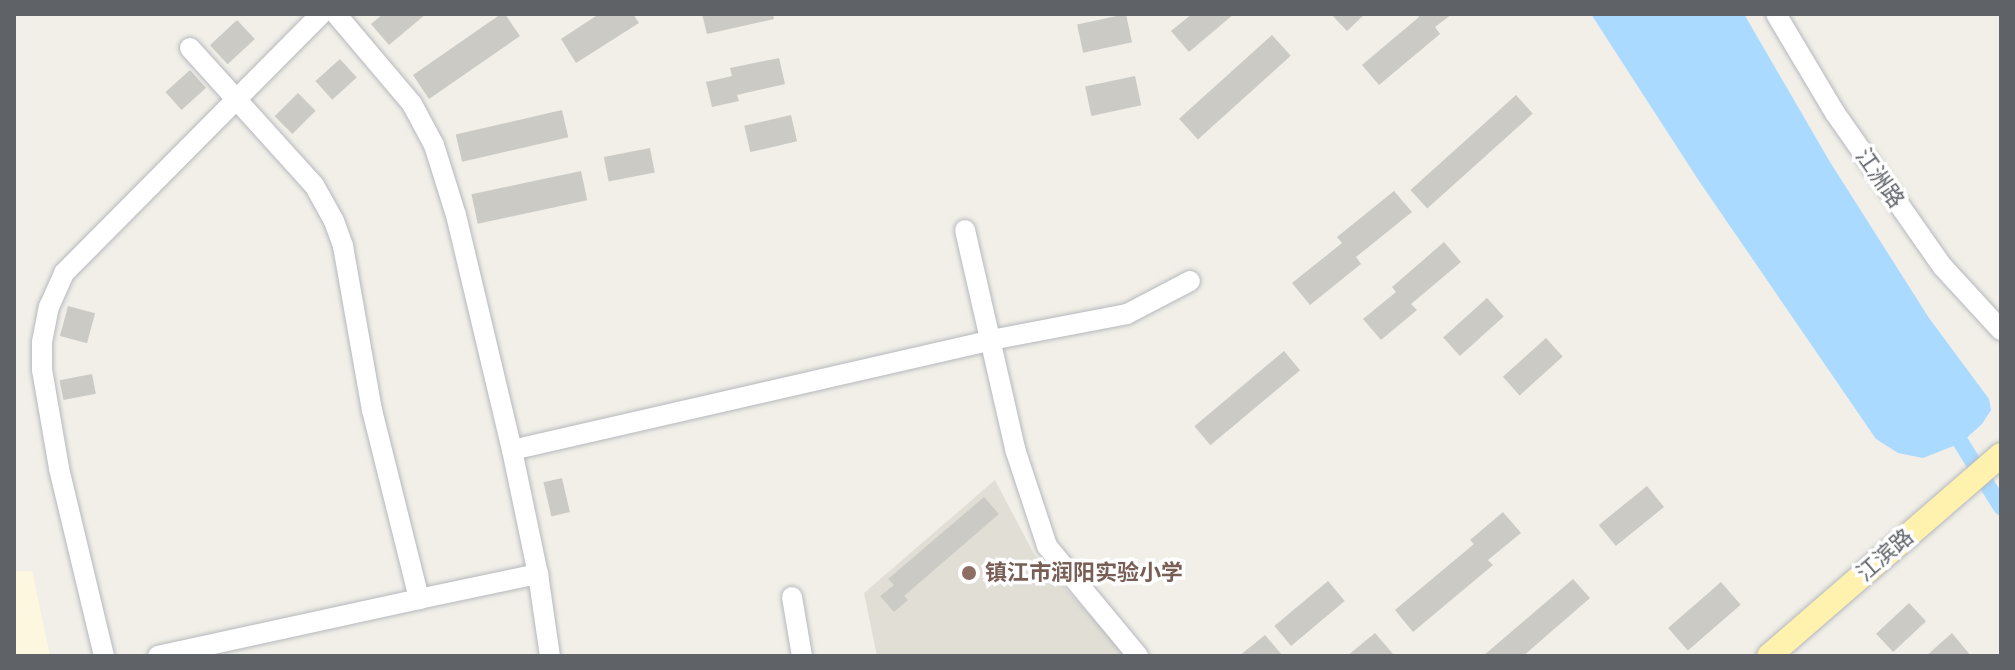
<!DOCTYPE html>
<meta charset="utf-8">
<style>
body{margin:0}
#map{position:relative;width:2015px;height:670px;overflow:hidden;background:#f1efe8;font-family:"Public Sans","Noto Sans SC",sans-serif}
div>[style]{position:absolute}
.commercial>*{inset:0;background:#fef7e0}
.education>*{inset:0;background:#e1ded6}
.water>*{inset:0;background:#aadaff}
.canal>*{height:16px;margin:-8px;padding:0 8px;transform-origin:8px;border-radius:8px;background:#aadaff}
.building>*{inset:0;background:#cccac5;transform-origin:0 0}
.roads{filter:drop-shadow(0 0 2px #b5b8bc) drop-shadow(0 0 2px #b5b8bc)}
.minor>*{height:20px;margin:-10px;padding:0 10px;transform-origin:10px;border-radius:10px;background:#fff}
.major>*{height:24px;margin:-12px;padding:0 12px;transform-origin:12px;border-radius:12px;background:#fff2af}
.dots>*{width:22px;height:22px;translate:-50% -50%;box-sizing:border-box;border:4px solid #fff;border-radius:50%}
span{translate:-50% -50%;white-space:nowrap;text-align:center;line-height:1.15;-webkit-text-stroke:7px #fff;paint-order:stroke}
.street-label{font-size:22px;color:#5f6368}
.education-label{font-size:22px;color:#785e54;font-weight:700}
.left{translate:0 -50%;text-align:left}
.frame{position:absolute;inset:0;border:16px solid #5f6368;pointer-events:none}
</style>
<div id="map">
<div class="commercial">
<i style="clip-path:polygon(14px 571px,32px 571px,50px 656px,14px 656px)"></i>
</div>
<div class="education">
<i style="clip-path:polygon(995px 480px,1034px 554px,1127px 656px,877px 656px,864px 593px)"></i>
</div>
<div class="water">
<i style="clip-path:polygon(1591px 14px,1744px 14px,1830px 162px,1929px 318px,1989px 399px,1991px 410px,1982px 424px,1961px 443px,1923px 458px,1898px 453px,1876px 439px,1699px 181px)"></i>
</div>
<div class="canal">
<i style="left:1950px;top:425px;width:97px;rotate:58.1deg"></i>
</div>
<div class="building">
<i style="clip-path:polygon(383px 14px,426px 14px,389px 45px,371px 24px)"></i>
<i style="clip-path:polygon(501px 14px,505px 14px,520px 36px,429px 99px,413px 75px)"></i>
<i style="clip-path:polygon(599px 14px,633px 14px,639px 23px,576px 63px,561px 39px)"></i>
<i style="clip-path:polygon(702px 14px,773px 14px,774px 19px,707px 34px)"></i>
<i style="left:1126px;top:14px;width:29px;height:50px;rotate:78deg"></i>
<i style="clip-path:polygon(1192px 14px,1234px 14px,1189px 52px,1171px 31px)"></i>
<i style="clip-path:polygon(1331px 14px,1365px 14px,1347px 31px)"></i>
<i style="clip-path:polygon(1417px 14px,1452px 14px,1435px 27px,1440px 34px,1379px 85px,1362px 65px,1419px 17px)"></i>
<i style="left:237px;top:20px;width:26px;height:37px;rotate:47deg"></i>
<i style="left:1272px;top:35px;width:28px;height:125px;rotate:48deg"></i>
<i style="clip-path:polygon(779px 58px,785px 84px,737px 95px,739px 101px,712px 107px,706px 82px,732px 76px,730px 68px)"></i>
<i style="left:340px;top:59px;width:25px;height:33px;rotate:48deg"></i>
<i style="left:190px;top:70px;width:24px;height:33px;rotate:48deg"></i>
<i style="left:1135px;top:76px;width:30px;height:51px;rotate:78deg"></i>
<i style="left:298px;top:93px;width:25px;height:33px;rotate:45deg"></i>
<i style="left:1516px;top:95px;width:25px;height:142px;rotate:48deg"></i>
<i style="left:562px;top:110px;width:28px;height:109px;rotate:77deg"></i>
<i style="left:791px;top:115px;width:27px;height:48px;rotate:77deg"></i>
<i style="left:650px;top:148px;width:25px;height:47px;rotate:79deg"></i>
<i style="left:581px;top:171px;width:30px;height:112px;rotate:78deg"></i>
<i style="clip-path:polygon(1394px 191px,1412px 212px,1356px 257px,1361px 264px,1310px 305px,1292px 283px,1342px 243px,1337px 237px)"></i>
<i style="clip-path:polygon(1444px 242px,1461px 262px,1411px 304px,1417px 310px,1381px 340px,1363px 319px,1396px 292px,1392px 287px)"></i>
<i style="left:1487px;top:298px;width:25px;height:59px;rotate:48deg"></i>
<i style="left:68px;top:306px;width:28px;height:31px;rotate:15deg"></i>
<i style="left:1546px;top:338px;width:25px;height:58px;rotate:48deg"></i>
<i style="left:1284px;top:351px;width:25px;height:117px;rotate:50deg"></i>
<i style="left:92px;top:374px;width:20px;height:33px;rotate:79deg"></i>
<i style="left:562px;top:478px;width:35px;height:19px;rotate:77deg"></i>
<i style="left:1647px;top:486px;width:27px;height:62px;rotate:51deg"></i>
<i style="clip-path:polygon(984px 497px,999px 514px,904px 596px,908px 600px,894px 612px,880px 596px,894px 585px,888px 579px)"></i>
<i style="clip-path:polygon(1503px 512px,1521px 533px,1488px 560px,1493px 565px,1413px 632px,1395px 610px,1474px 544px,1470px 540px)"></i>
<i style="clip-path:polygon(1573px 579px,1590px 598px,1523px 656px,1483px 656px)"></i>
<i style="left:1328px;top:581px;width:26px;height:70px;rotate:50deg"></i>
<i style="left:1721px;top:582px;width:30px;height:70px;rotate:49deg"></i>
<i style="left:1909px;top:603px;width:25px;height:45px;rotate:47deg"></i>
<i style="clip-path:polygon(1375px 633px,1393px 654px,1347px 656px)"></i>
<i style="clip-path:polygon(1952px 633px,1971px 656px,1926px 656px)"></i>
<i style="clip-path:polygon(1265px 635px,1283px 656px,1239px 656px)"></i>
</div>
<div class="roads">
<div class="minor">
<i style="left:336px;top:14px;width:118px;rotate:49.8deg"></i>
<i style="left:412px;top:104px;width:47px;rotate:61.8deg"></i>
<i style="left:434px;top:145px;width:73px;rotate:72.6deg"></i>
<i style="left:456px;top:215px;width:242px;rotate:76.6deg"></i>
<i style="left:512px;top:450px;width:127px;rotate:78.2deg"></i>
<i style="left:538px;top:574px;width:83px;rotate:81.7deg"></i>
<i style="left:1776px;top:14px;width:115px;rotate:59.2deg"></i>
<i style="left:1835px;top:113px;width:188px;rotate:55deg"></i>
<i style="left:1943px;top:267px;width:86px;rotate:47.4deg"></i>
<i style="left:190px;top:48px;width:185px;rotate:47.9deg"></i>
<i style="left:314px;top:185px;width:41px;rotate:60.9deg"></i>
<i style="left:334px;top:221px;width:27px;rotate:70deg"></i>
<i style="left:343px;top:246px;width:167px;rotate:80deg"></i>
<i style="left:372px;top:410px;width:195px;rotate:76deg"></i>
<i style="left:419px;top:599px;width:122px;rotate:-11.9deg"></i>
<i style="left:965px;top:230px;width:225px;rotate:77.1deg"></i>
<i style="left:1015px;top:449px;width:102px;rotate:71.7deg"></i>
<i style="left:1047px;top:546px;width:143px;rotate:50.4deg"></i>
<i style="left:512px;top:450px;width:491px;rotate:-12.9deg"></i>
<i style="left:991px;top:340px;width:138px;rotate:-10.8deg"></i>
<i style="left:1127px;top:314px;width:71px;rotate:-27.6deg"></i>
<i style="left:792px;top:597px;width:60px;rotate:80.4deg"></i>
<i style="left:104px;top:656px;width:193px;rotate:-103.5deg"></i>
<i style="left:59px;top:468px;width:99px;rotate:-99.8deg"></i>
<i style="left:42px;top:370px;width:28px;rotate:-90deg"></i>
<i style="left:42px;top:342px;width:36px;rotate:-79deg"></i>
<i style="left:49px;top:307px;width:37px;rotate:-66deg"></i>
<i style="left:64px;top:273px;width:365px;rotate:-45.2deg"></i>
<i style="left:158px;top:656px;width:267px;rotate:-12.3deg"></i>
</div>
<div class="major">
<i style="left:1769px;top:656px;width:307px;rotate:-40.9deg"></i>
</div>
</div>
<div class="dots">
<i style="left:969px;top:573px;background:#8d6e63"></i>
</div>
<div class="street-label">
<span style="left:1880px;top:178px;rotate:55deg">江洲路</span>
<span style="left:1885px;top:555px;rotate:-41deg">江滨路</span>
</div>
<div class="education-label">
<span class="left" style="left:985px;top:573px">镇江市润阳实验小学</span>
</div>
<div class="frame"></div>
</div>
